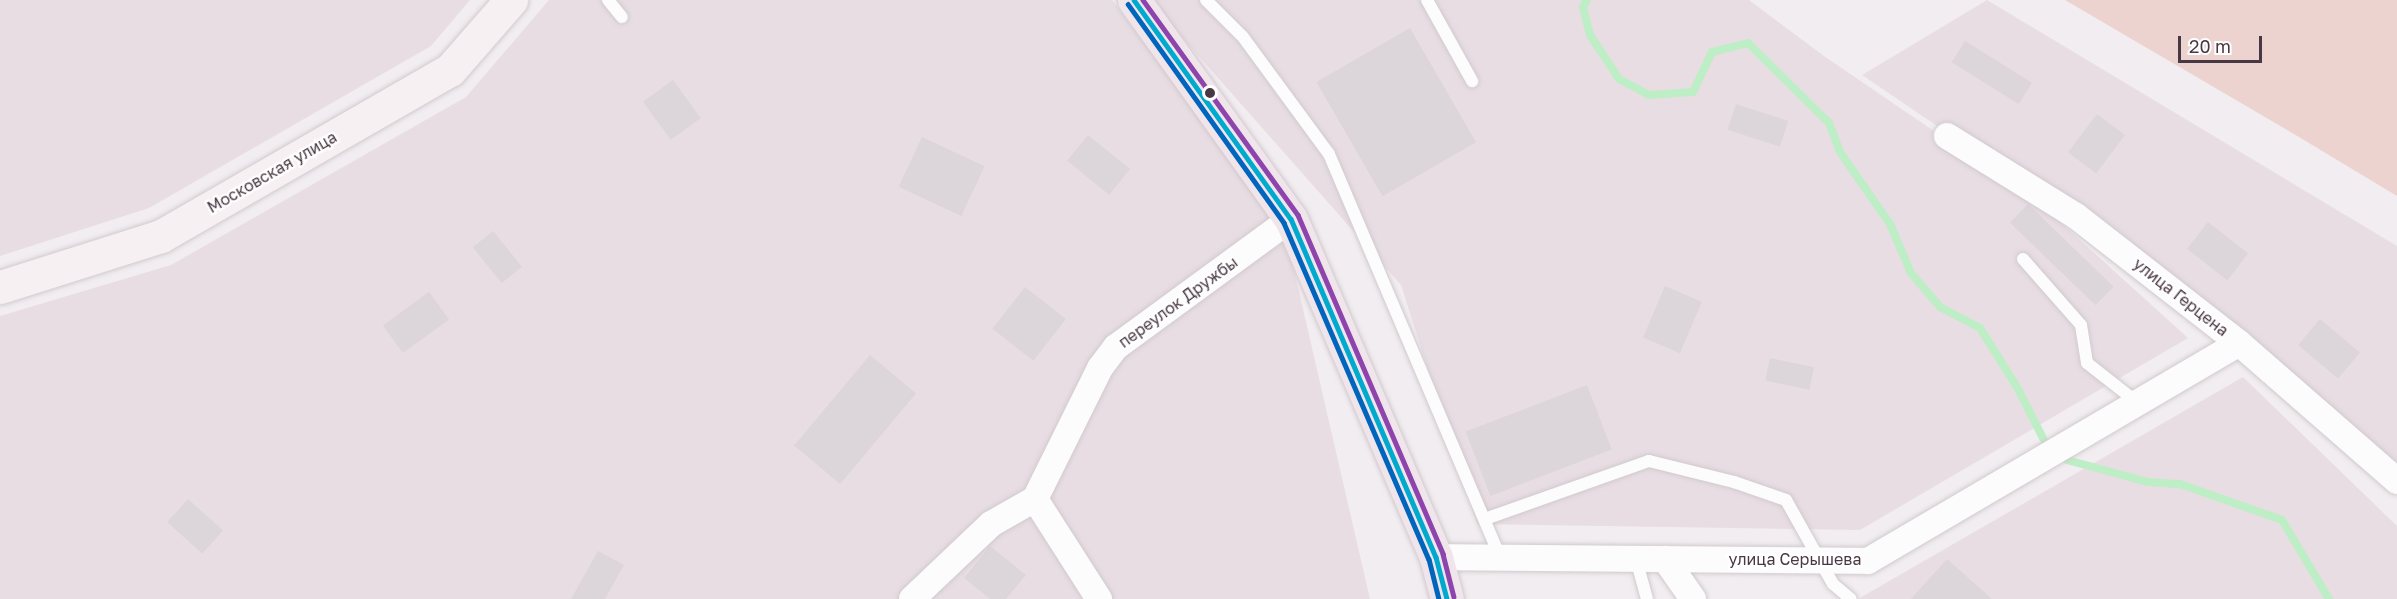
<!DOCTYPE html>
<meta charset="utf-8">
<style>
body{margin:0}
#map{position:relative;width:2397px;height:599px;overflow:hidden;background:#f2edf0;font-family:"Golos Text",sans-serif}
div>[style]{position:absolute}
.residential>*{inset:0;background:#e8dde3}
.green>*{inset:0;background:#ecd3cf}
.stream>*{height:8px;margin:-4px;padding:0 4px;transform-origin:4px;border-radius:4px;background:#beeec5}
.building>*{inset:0;background:#dcd5d9;transform-origin:0 0}
.roads{filter:drop-shadow(0 0 2px #d0cace) drop-shadow(0 0 2px #d0cace)}
.lane>*{height:12px;margin:-6px;padding:0 6px;transform-origin:6px;border-radius:6px;background:#fdfcfd}
.street>*{height:26px;margin:-13px;padding:0 13px;transform-origin:13px;border-radius:13px;background:#fdfcfd}
.secondary>*{height:33px;margin:-16.5px;padding:0 16.5px;transform-origin:16.5px;border-radius:16.5px;background:#f7f0f3}
.primary>*{height:33px;margin:-16.5px;padding:0 16.5px;transform-origin:16.5px;border-radius:16.5px;background:#f1e5ec}
.bus-1>*{height:4.5px;margin:-2.25px;padding:0 2.25px;transform-origin:2.25px;border-radius:2.25px;background:#00a9ce}
.bus-2>*{height:4.5px;margin:-2.25px;padding:0 2.25px;transform-origin:2.25px;border-radius:2.25px;background:#0065bd}
.bus-3>*{height:4.5px;margin:-2.25px;padding:0 2.25px;transform-origin:2.25px;border-radius:2.25px;background:#8e44ad}
.dots>*{width:16px;height:16px;translate:-50% -50%;box-sizing:border-box;border:3px solid #fff;border-radius:50%}
span{translate:-50% -50%;white-space:nowrap;text-align:center;line-height:1.15;-webkit-text-stroke:4.5px #fff;paint-order:stroke}
.street-label{font-size:16px;color:#483843}
.scale{position:absolute;left:2178px;top:36px;width:84px;height:27px;box-sizing:border-box;border:3px solid #483843;border-top:0;padding-left:8px;font-size:18px;line-height:21px;white-space:nowrap;color:#483843;-webkit-text-stroke:4px #fff;paint-order:stroke}
</style>
<div id="map">
<div class="residential">
<i style="clip-path:polygon(0 0,470px 0,431px 46px,149px 208px,0 256px)"></i>
<i style="clip-path:polygon(549px 0,1112px 0,1285px 231px,1370px 599px,0 599px,0 316px,171px 265px,466px 97px)"></i>
<i style="clip-path:polygon(1149px 0,1749px 0,1824px 56px,2038px 202px,2188px 338px,1860px 530px,1477px 524px,1401px 285px)"></i>
<i style="clip-path:polygon(1987px 0,2397px 246px,2397px 487px,2266px 349px,1862px 75px)"></i>
<i style="clip-path:polygon(2243px 377px,2397px 526px,2397px 599px,1858px 599px)"></i>
</div>
<div class="green">
<i style="clip-path:polygon(2065px 0,2397px 0,2397px 196px,2299px 137px)"></i>
</div>
<div class="stream">
<i style="left:1587px;top:0;width:8px;rotate:120deg"></i>
<i style="left:1583px;top:7px;width:29px;rotate:76deg"></i>
<i style="left:1590px;top:35px;width:53px;rotate:56.6deg"></i>
<i style="left:1619px;top:79px;width:34px;rotate:28deg"></i>
<i style="left:1649px;top:95px;width:44px;rotate:-3.9deg"></i>
<i style="left:1693px;top:92px;width:44px;rotate:-64.6deg"></i>
<i style="left:1712px;top:52px;width:37px;rotate:-14deg"></i>
<i style="left:1748px;top:43px;width:114px;rotate:44.6deg"></i>
<i style="left:1829px;top:123px;width:31px;rotate:69deg"></i>
<i style="left:1840px;top:152px;width:88px;rotate:55.2deg"></i>
<i style="left:1890px;top:224px;width:53px;rotate:66.8deg"></i>
<i style="left:1911px;top:273px;width:45px;rotate:49.5deg"></i>
<i style="left:1940px;top:307px;width:45px;rotate:27.7deg"></i>
<i style="left:1980px;top:328px;width:70px;rotate:57.9deg"></i>
<i style="left:2017px;top:387px;width:62px;rotate:63deg"></i>
<i style="left:2067px;top:460px;width:84px;rotate:15.2deg"></i>
<i style="left:2148px;top:482px;width:32px;rotate:4deg"></i>
<i style="left:2180px;top:484px;width:108px;rotate:19.4deg"></i>
<i style="left:2282px;top:520px;width:92px;rotate:59.3deg"></i>
</div>
<div class="building">
<i style="left:1410px;top:28px;width:132px;height:108px;rotate:60deg"></i>
<i style="left:1965px;top:41px;width:79px;height:25px;rotate:32deg"></i>
<i style="left:673px;top:80px;width:47px;height:37px;rotate:54deg"></i>
<i style="left:1736px;top:104px;width:55px;height:27px;rotate:18deg"></i>
<i style="left:2097px;top:114px;width:35px;height:48px;rotate:37deg"></i>
<i style="left:1088px;top:135px;width:54px;height:33px;rotate:39deg"></i>
<i style="left:922px;top:137px;width:69px;height:55px;rotate:25deg"></i>
<i style="left:2028px;top:204px;width:119px;height:26px;rotate:44deg"></i>
<i style="left:2208px;top:222px;width:51px;height:34px;rotate:38deg"></i>
<i style="left:493px;top:231px;width:46px;height:26px;rotate:51deg"></i>
<i style="left:1665px;top:286px;width:40px;height:56px;rotate:23deg"></i>
<i style="left:1025px;top:287px;width:52px;height:53px;rotate:38deg"></i>
<i style="left:429px;top:292px;width:34px;height:57px;rotate:54deg"></i>
<i style="left:2320px;top:319px;width:52px;height:34px;rotate:40deg"></i>
<i style="left:870px;top:355px;width:60px;height:118px;rotate:40deg"></i>
<i style="left:1770px;top:358px;width:45px;height:23px;rotate:12deg"></i>
<i style="left:1587px;top:385px;width:69px;height:130px;rotate:69deg"></i>
<i style="left:188px;top:499px;width:47px;height:31px;rotate:42deg"></i>
<i style="clip-path:polygon(990px 546px,1026px 575px,1006px 599px,990px 599px,964px 578px)"></i>
<i style="clip-path:polygon(598px 551px,624px 565px,605px 599px,571px 599px)"></i>
<i style="clip-path:polygon(1947px 559px,1992px 599px,1911px 599px)"></i>
</div>
<div class="roads">
<div class="lane">
<i style="left:608px;top:0;width:22px;rotate:51deg"></i>
<i style="left:1206px;top:0;width:52px;rotate:45deg"></i>
<i style="left:1243px;top:37px;width:145px;rotate:53.7deg"></i>
<i style="left:1329px;top:154px;width:438px;rotate:67deg"></i>
<i style="left:1427px;top:0;width:93px;rotate:60.9deg"></i>
<i style="left:2023px;top:259px;width:88px;rotate:48.7deg"></i>
<i style="left:2081px;top:325px;width:38px;rotate:81deg"></i>
<i style="left:2087px;top:363px;width:65px;rotate:38.1deg"></i>
<i style="left:1485px;top:519px;width:174px;rotate:-19.5deg"></i>
<i style="left:1649px;top:461px;width:88px;rotate:13.9deg"></i>
<i style="left:1734px;top:482px;width:55px;rotate:19.1deg"></i>
<i style="left:1786px;top:500px;width:96px;rotate:60.8deg"></i>
<i style="left:1833px;top:584px;width:23px;rotate:40deg"></i>
<i style="left:1636px;top:559px;width:41px;rotate:74.6deg"></i>
</div>
<div class="street">
<i style="left:1947px;top:136px;width:152px;rotate:31.8deg"></i>
<i style="left:2076px;top:216px;width:207px;rotate:37.9deg"></i>
<i style="left:2239px;top:343px;width:210px;rotate:41.1deg"></i>
<i style="left:1035px;top:499px;width:119px;rotate:57.4deg"></i>
<i style="left:1436px;top:557px;width:432px;rotate:0.5deg"></i>
<i style="left:1868px;top:561px;width:430px;rotate:-30.4deg"></i>
<i style="left:1665px;top:559px;width:49px;rotate:55deg"></i>
<i style="left:912px;top:599px;width:109px;rotate:-43.5deg"></i>
<i style="left:991px;top:524px;width:51px;rotate:-29.6deg"></i>
<i style="left:1035px;top:499px;width:146px;rotate:-63.6deg"></i>
<i style="left:1100px;top:368px;width:26px;rotate:-53deg"></i>
<i style="left:1116px;top:347px;width:217px;rotate:-36.2deg"></i>
</div>
<div class="secondary">
<i style="left:0;top:287px;width:169px;rotate:-17.6deg"></i>
<i style="left:161px;top:236px;width:333px;rotate:-29.9deg"></i>
<i style="left:450px;top:70px;width:93px;rotate:-48.9deg"></i>
</div>
<div class="primary">
<i style="left:1134px;top:0;width:269px;rotate:54.4deg"></i>
<i style="left:1291px;top:219px;width:368px;rotate:66.8deg"></i>
<i style="left:1436px;top:557px;width:43px;rotate:75.3deg"></i>
</div>
</div>
<div class="bus-1">
<i style="left:1134px;top:0;width:269px;rotate:54.4deg"></i>
<i style="left:1291px;top:219px;width:368px;rotate:66.8deg"></i>
<i style="left:1436px;top:557px;width:43px;rotate:75.3deg"></i>
</div>
<div class="bus-2">
<i style="left:1128px;top:4px;width:269px;rotate:54.5deg"></i>
<i style="left:1284px;top:223px;width:366px;rotate:66.7deg"></i>
<i style="left:1429px;top:559px;width:41px;rotate:76deg"></i>
</div>
<div class="bus-3">
<i style="left:1143px;top:0;width:265px;rotate:54.2deg"></i>
<i style="left:1298px;top:215px;width:369px;rotate:66.8deg"></i>
<i style="left:1443px;top:554px;width:44px;rotate:75.7deg"></i>
</div>
<div class="dots">
<i style="left:1210px;top:93px;background:#483843"></i>
</div>
<div class="street-label">
<span style="left:272px;top:172px;rotate:-30deg">Московская улица</span>
<span style="left:2181px;top:297px;rotate:38deg">улица Герцена</span>
<span style="left:1178px;top:302px;rotate:-36deg">переулок Дружбы</span>
<span style="left:1795px;top:559px">улица Серышева</span>
</div>
<div class="scale">20 m</div>
</div>
